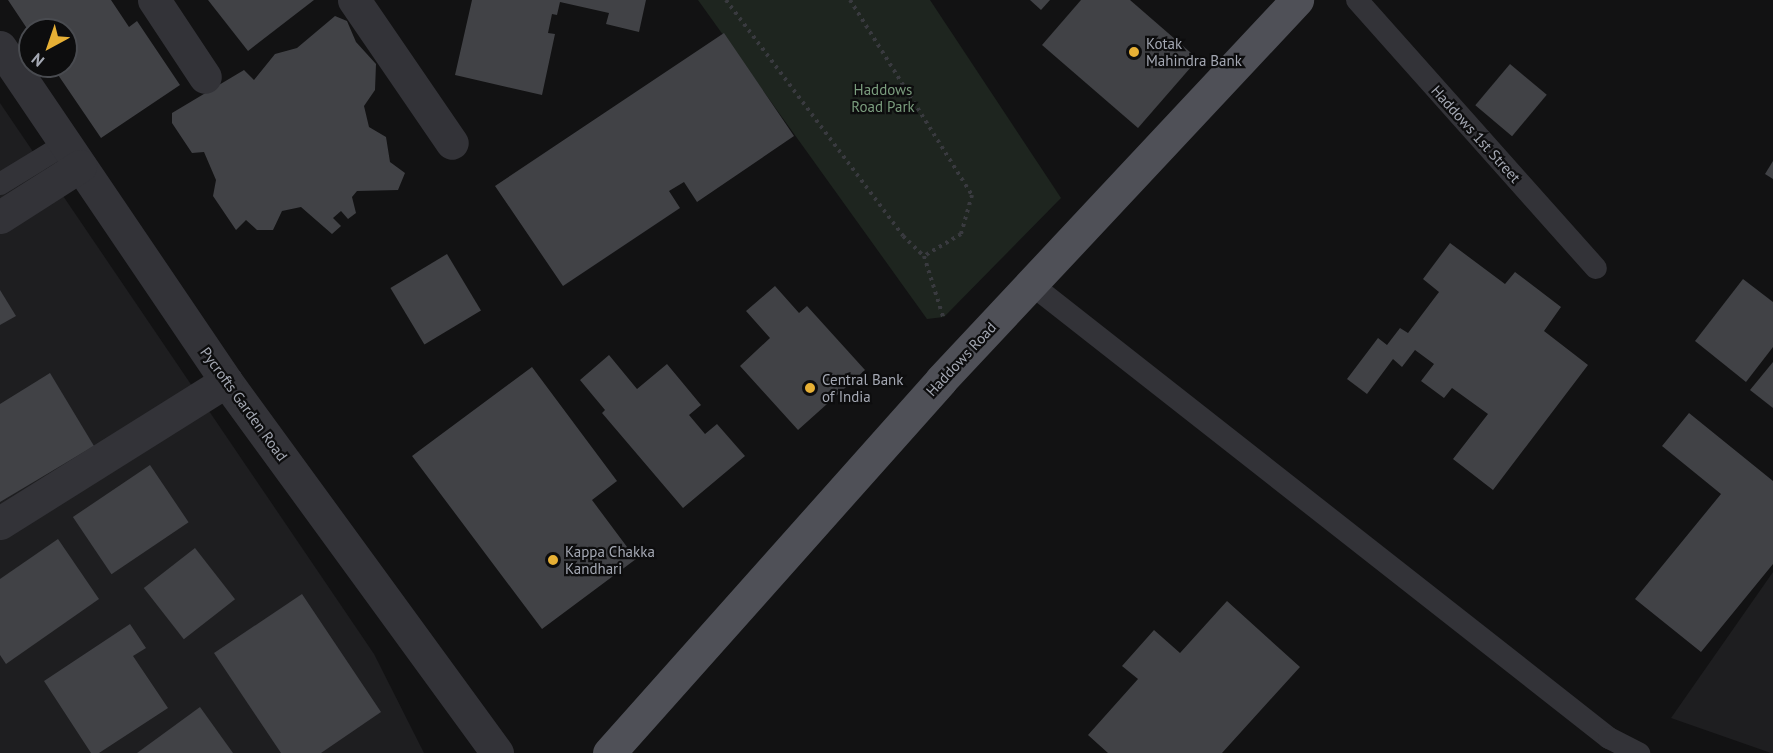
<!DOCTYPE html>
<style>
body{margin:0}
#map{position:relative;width:1773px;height:753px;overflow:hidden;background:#121213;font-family:"PT Sans",sans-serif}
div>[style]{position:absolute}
.built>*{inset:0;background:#1e1e20}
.green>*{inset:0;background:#1e251f}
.building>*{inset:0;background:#414246;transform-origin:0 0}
.path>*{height:4px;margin-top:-2px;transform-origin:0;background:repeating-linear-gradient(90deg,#393a3f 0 3px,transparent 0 7.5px)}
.lane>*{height:22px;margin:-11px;padding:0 11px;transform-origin:11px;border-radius:11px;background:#333338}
.street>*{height:33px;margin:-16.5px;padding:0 16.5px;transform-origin:16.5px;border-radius:16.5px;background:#333338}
.primary>*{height:33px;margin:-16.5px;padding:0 16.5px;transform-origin:16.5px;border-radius:16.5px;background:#4f5057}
.dots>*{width:16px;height:16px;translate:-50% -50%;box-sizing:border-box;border:3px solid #0d0d0e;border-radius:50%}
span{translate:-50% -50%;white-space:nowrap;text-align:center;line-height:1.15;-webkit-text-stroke:4.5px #0d0d0e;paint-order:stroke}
.poi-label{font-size:15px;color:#a4a8b3}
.left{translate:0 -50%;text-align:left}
.park-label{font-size:15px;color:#7b9d7e}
.street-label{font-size:15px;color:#a4a8b3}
.north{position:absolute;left:18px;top:18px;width:60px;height:60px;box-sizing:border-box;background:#0d0d0e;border:2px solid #494b50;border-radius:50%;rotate:220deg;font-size:16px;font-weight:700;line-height:24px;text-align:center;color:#a4a8b3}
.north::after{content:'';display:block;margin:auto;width:21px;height:27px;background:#e7b035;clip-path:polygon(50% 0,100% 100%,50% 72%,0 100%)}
</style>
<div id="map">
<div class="built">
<i style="clip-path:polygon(0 103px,374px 654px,424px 753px,0 753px)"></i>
<i style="clip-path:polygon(1773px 572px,1773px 753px,1771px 753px,1671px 718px)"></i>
</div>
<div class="green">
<i style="clip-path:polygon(698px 0,930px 0,1061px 198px,944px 317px,927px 319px)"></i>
</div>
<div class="building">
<i style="clip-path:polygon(8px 0,111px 0,129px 27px,137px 21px,180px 85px,101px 138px,52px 66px,66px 66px,66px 30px,30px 30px,30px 33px)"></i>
<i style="clip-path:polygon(208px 0,314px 0,248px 51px)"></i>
<i style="clip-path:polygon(472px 0,646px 0,639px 32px,606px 24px,609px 13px,560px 2px,557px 15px,552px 14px,548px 33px,555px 34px,542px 95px,455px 75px)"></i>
<i style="clip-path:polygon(1030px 0,1050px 0,1041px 10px)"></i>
<i style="clip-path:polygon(1081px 0,1130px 0,1198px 59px,1138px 128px,1042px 45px)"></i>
<i style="clip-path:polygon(335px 16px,347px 21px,356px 42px,376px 64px,375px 90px,364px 106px,369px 127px,386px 137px,390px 162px,405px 173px,398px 190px,357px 191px,352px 197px,356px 213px,348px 219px,341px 211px,333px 218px,341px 226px,332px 234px,301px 207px,282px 211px,273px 230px,257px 230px,246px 220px,236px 230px,213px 196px,216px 180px,204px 152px,192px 153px,172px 123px,172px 113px,244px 70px,254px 80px,275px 54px,297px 48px)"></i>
<i style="clip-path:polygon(724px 33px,794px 136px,697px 202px,684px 182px,669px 191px,680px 208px,563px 286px,495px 186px)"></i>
<i style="left:1510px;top:64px;width:48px;height:54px;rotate:40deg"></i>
<i style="clip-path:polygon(1773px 161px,1773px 179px,1765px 174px)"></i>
<i style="clip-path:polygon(1450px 243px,1505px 284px,1515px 272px,1561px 307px,1544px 331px,1588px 365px,1493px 490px,1453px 459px,1488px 414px,1452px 388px,1444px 398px,1421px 381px,1434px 364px,1415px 350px,1402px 367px,1393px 359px,1367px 394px,1347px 379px,1378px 338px,1387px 345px,1400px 328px,1408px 333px,1439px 292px,1423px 279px)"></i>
<i style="left:447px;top:254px;width:66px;height:66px;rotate:59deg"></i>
<i style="clip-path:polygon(1743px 279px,1773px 302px,1773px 347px,1746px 382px,1695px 341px)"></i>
<i style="clip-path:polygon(775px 286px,799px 313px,807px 306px,865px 370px,798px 430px,740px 366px,770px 338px,746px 311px)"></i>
<i style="clip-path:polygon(0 290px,16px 316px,0 325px)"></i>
<i style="clip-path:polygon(609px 355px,637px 389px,667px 364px,701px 405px,689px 415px,705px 434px,717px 424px,745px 456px,683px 508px,602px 413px,605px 410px,580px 380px)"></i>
<i style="clip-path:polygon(1773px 362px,1773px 408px,1750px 390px)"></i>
<i style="clip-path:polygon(532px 367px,617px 481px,592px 500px,636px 559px,542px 629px,412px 456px)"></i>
<i style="clip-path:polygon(50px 373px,94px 446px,0 502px,0 404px)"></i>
<i style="clip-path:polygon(1689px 413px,1773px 481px,1773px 564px,1701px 652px,1635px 599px,1721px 494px,1662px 446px)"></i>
<i style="left:150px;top:465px;width:69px;height:93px;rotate:56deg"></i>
<i style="clip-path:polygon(58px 539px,99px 599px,6px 664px,0 655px,0 579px)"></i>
<i style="left:195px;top:548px;width:65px;height:65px;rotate:52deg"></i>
<i style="clip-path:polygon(302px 594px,381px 712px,321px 753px,281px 753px,214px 653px)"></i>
<i style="clip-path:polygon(1227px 601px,1300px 667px,1222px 753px,1108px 753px,1088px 735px,1138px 679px,1122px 666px,1154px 630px,1180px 653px)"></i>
<i style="clip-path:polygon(130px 624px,146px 648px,133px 656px,168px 708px,99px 753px,91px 753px,44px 681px)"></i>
<i style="clip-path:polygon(200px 707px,233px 753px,137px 753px)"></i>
</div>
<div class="path">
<i style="left:726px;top:0;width:295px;rotate:53.1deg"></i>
<i style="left:903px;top:236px;width:29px;rotate:44deg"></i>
<i style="left:924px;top:256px;width:67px;rotate:72.6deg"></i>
<i style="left:850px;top:0;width:230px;rotate:58deg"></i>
<i style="left:972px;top:195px;width:41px;rotate:105.8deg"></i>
<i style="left:961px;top:234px;width:43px;rotate:149.3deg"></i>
</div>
<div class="lane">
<i style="left:1357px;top:0;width:359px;rotate:48.3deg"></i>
<i style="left:0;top:184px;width:75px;rotate:-31.4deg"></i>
<i style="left:1031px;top:284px;width:735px;rotate:38.15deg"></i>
<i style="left:1609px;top:738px;width:34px;rotate:27deg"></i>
</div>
<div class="street">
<i style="left:154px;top:0;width:92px;rotate:56.5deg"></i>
<i style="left:354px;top:0;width:173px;rotate:55.6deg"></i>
<i style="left:0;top:47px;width:403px;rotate:55.9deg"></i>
<i style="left:226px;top:381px;width:460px;rotate:53.9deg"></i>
<i style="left:0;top:217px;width:95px;rotate:-32.5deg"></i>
<i style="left:0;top:523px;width:267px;rotate:-32.1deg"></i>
</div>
<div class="primary">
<i style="left:609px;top:753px;width:499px;rotate:-48.3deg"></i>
<i style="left:941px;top:380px;width:521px;rotate:-46.87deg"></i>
</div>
<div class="dots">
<i style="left:1134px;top:52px;background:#e7b035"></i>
<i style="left:810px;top:388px;background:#e7b035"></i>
<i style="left:553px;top:560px;background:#e7b035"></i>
</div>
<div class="poi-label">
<span class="left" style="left:1146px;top:52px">Kotak<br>Mahindra Bank</span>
<span class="left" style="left:822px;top:388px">Central Bank<br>of India</span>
<span class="left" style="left:565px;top:560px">Kappa Chakka<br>Kandhari</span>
</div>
<div class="park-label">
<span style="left:883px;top:98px">Haddows<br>Road Park</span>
</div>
<div class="street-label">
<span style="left:1476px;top:134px;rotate:48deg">Haddows 1st Street</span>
<span style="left:961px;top:359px;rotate:-47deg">Haddows Road</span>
<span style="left:244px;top:404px;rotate:54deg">Pycrofts Garden Road</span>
</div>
<div class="north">N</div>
</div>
